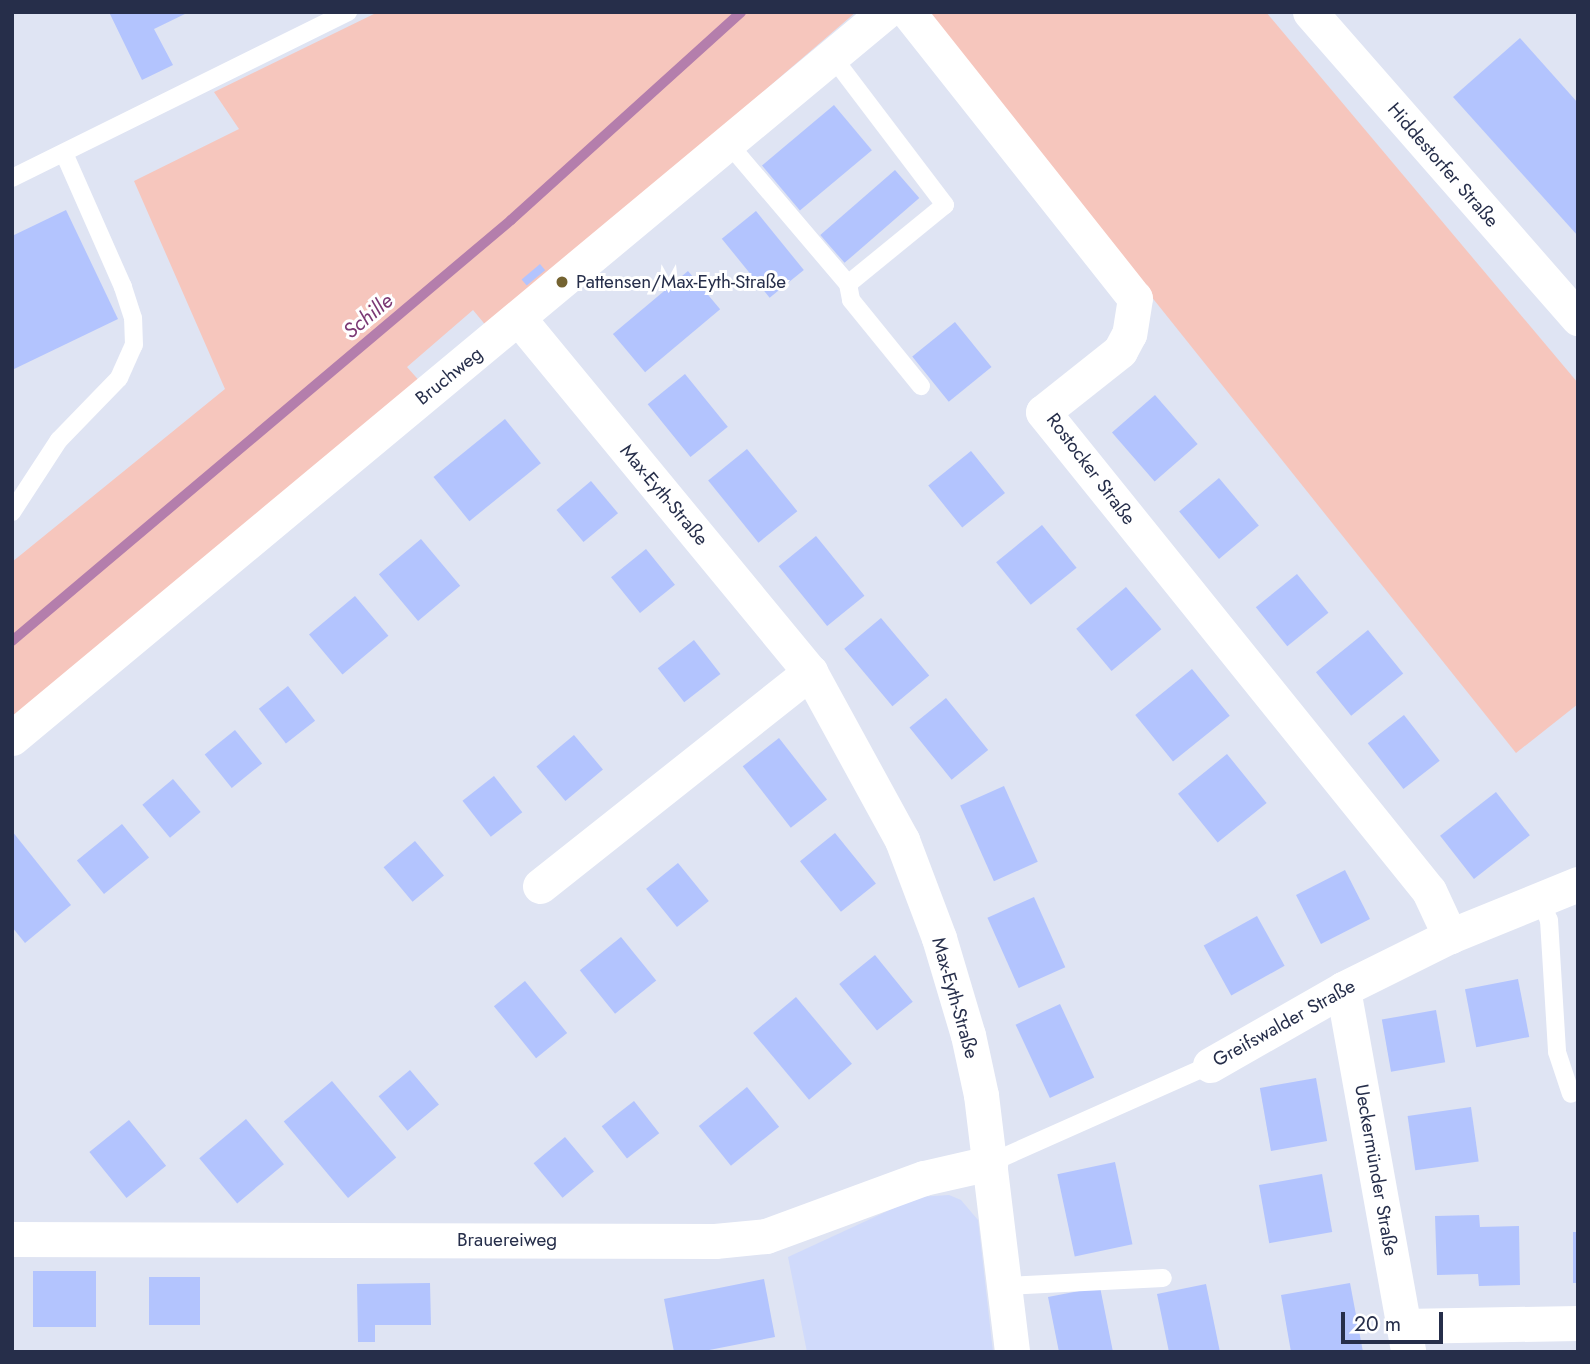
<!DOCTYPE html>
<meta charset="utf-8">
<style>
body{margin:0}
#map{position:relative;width:1590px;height:1364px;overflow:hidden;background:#dfe4f3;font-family:Jost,sans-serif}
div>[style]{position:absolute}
.built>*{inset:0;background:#d0dafb}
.green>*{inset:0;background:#f6c6bd}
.stream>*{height:10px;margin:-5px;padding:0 5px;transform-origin:5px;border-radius:5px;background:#b47eac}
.building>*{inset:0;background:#b3c4fe;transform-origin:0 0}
.service>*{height:18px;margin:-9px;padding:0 9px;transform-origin:9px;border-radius:9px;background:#fff}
.minor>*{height:35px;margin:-17.5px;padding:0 17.5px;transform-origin:17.5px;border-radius:17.5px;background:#fff}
.dots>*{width:19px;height:19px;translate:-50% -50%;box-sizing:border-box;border:4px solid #fff;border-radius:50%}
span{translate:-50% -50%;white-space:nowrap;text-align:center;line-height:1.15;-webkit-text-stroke:6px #fff;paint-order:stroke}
.street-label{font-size:19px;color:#262e4a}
.poi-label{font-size:19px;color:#262e4a}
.left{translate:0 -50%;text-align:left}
.water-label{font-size:21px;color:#7b3874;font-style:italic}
.frame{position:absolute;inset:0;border:14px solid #262e4a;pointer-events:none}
.scale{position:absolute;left:1341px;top:1312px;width:102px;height:32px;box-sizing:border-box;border:4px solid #262e4a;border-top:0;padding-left:9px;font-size:21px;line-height:24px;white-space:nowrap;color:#262e4a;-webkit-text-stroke:5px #fff;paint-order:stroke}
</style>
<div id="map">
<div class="built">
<i style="clip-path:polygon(949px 1195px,961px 1200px,978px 1220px,993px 1352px,807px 1352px,788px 1257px,918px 1197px)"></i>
</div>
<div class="green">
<i style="clip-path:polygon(378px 12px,856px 12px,488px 328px,473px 310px,407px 367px,423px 385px,12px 725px,12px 562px,225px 389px,134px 181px,239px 129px,214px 92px)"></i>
<i style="clip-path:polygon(924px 12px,1266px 12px,1578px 383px,1578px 704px,1516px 753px)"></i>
</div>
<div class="stream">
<i style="left:12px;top:641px;width:653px;rotate:-40.15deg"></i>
<i style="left:511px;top:220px;width:310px;rotate:-42.1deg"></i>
</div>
<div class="building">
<i style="clip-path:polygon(109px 12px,189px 12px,154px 29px,173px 65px,142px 80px)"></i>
<i style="clip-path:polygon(1520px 38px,1578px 103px,1578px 236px,1453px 97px)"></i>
<i style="left:834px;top:105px;width:59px;height:94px;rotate:50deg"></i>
<i style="left:895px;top:170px;width:37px;height:99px;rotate:49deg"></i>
<i style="clip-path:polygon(66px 210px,118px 319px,12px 370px,12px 236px)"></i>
<i style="left:756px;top:211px;width:76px;height:44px;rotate:51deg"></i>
<i style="left:540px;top:264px;width:8px;height:24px;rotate:50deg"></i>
<i style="left:688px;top:271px;width:50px;height:98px;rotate:50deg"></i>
<i style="left:955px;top:322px;width:58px;height:55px;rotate:51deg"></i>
<i style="left:685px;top:374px;width:68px;height:48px;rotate:51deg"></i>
<i style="left:1155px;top:395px;width:65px;height:57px;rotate:49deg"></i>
<i style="left:505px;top:419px;width:57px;height:92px;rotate:51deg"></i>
<i style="left:747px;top:449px;width:80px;height:50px;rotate:51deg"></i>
<i style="left:971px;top:451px;width:54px;height:55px;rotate:51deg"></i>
<i style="left:1219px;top:478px;width:62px;height:52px;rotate:50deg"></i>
<i style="left:591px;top:481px;width:42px;height:45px;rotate:50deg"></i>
<i style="left:1042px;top:525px;width:55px;height:59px;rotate:51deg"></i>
<i style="left:816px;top:536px;width:77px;height:48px;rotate:51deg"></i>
<i style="left:421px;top:539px;width:61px;height:55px;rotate:50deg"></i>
<i style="left:646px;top:549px;width:46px;height:45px;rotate:51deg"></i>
<i style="left:1297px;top:574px;width:50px;height:53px;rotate:51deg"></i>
<i style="left:1126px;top:587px;width:55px;height:65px;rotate:50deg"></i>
<i style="left:355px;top:596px;width:52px;height:60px;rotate:50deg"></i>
<i style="left:881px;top:618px;width:75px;height:48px;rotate:50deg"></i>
<i style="left:1368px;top:630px;width:56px;height:67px;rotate:51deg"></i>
<i style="left:694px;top:640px;width:43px;height:46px;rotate:52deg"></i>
<i style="left:1192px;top:669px;width:60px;height:73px;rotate:51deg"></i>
<i style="left:288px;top:686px;width:44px;height:37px;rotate:52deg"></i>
<i style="left:946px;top:698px;width:67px;height:47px;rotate:51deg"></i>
<i style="left:1404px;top:715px;width:58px;height:46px;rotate:52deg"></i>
<i style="left:235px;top:730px;width:43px;height:39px;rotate:51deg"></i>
<i style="left:574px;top:735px;width:45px;height:49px;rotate:50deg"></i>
<i style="left:779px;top:738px;width:78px;height:46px;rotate:52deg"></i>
<i style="left:1227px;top:754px;width:63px;height:63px;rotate:51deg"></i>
<i style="left:494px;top:776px;width:46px;height:40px;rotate:52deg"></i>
<i style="left:173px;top:779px;width:43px;height:40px;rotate:50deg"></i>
<i style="left:1004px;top:786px;width:83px;height:48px;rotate:66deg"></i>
<i style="left:1496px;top:792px;width:55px;height:71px;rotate:52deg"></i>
<i style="left:122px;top:824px;width:43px;height:58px;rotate:51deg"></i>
<i style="clip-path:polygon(12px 831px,71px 905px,25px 943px,12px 927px)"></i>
<i style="left:835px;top:833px;width:65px;height:45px;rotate:51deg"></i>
<i style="left:415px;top:841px;width:45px;height:41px;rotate:50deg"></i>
<i style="left:678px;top:863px;width:49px;height:41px;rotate:51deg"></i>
<i style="left:1345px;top:870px;width:55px;height:55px;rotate:63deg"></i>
<i style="left:1034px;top:897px;width:77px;height:51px;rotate:66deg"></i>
<i style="left:1257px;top:916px;width:57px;height:61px;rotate:61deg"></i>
<i style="left:621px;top:937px;width:56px;height:53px;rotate:51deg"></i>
<i style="left:875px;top:955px;width:60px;height:46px;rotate:51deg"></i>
<i style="left:1518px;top:979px;width:59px;height:54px;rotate:79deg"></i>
<i style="left:525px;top:981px;width:67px;height:40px;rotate:51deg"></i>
<i style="left:796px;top:997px;width:87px;height:56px;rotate:50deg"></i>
<i style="left:1060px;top:1004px;width:81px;height:49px;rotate:65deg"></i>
<i style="left:1436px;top:1010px;width:53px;height:55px;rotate:80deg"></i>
<i style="left:410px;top:1070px;width:45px;height:41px;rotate:50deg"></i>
<i style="left:1316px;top:1078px;width:64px;height:57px;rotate:80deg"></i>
<i style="left:332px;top:1081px;width:100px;height:63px;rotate:50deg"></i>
<i style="left:747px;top:1087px;width:51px;height:62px;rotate:51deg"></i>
<i style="left:634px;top:1101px;width:41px;height:41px;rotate:52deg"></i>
<i style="left:1471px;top:1107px;width:55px;height:64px;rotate:82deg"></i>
<i style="left:246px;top:1119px;width:59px;height:61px;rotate:50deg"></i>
<i style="left:129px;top:1120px;width:59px;height:51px;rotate:51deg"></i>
<i style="left:565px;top:1137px;width:45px;height:41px;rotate:50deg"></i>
<i style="left:1115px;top:1162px;width:84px;height:59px;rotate:78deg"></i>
<i style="left:1322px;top:1174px;width:59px;height:64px;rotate:80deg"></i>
<i style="clip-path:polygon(1479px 1215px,1480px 1227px,1519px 1226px,1520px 1285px,1479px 1286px,1478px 1274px,1437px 1275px,1435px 1216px)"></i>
<i style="left:1573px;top:1232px;width:5px;height:51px"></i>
<i style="left:33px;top:1271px;width:63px;height:56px"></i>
<i style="left:149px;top:1277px;width:51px;height:48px"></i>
<i style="clip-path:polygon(764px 1279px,775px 1337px,699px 1352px,674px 1352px,664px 1299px)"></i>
<i style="clip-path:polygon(430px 1283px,431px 1325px,375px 1325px,375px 1342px,358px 1342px,357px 1284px)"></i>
<i style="clip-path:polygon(1350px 1283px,1363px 1352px,1291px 1352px,1281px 1295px)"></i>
<i style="clip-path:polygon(1206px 1284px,1220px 1352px,1169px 1352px,1157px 1294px)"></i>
<i style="clip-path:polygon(1100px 1287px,1113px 1352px,1059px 1352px,1048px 1297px)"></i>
</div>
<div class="service">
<i style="left:728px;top:143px;width:185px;rotate:49.6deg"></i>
<i style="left:848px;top:284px;width:125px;rotate:-39.2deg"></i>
<i style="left:945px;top:205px;width:187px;rotate:-127.2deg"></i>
<i style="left:12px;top:178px;width:375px;rotate:-26.3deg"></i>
<i style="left:848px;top:284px;width:16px;rotate:79deg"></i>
<i style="left:851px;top:300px;width:111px;rotate:50.9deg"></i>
<i style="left:12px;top:512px;width:86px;rotate:-56.9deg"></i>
<i style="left:59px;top:440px;width:86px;rotate:-45.9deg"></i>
<i style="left:119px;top:378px;width:36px;rotate:-66deg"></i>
<i style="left:134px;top:345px;width:27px;rotate:-92deg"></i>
<i style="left:133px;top:318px;width:33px;rotate:-108deg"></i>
<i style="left:123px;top:287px;width:146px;rotate:-113.8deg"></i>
<i style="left:1539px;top:897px;width:25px;rotate:67deg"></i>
<i style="left:1549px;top:920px;width:132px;rotate:86.5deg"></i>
<i style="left:1557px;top:1052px;width:44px;rotate:71.6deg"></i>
<i style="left:990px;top:1163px;width:241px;rotate:-24deg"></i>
<i style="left:1006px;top:1286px;width:157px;rotate:-2.9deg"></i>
</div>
<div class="minor">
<i style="left:908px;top:12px;width:365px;rotate:51.6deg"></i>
<i style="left:1135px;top:298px;width:36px;rotate:99deg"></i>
<i style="left:1129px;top:334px;width:19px;rotate:118deg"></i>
<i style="left:1120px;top:351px;width:98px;rotate:141.6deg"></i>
<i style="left:1043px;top:412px;width:615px;rotate:51.14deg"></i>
<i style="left:1429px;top:891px;width:50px;rotate:65deg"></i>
<i style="left:1310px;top:12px;width:407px;rotate:48.8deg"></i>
<i style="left:519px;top:319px;width:457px;rotate:50.5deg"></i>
<i style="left:810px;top:672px;width:192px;rotate:61.3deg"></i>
<i style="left:902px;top:840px;width:105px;rotate:69.3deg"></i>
<i style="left:939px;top:938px;width:101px;rotate:73.4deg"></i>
<i style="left:968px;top:1035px;width:61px;rotate:77.8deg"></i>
<i style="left:981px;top:1095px;width:259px;rotate:83.1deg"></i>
<i style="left:12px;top:738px;width:1135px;rotate:-39.75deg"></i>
<i style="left:540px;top:886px;width:345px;rotate:-38.4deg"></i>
<i style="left:1343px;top:989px;width:369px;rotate:79.8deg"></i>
<i style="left:1210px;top:1065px;width:153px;rotate:-29.7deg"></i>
<i style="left:1343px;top:989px;width:119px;rotate:-26.4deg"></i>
<i style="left:1450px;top:936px;width:138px;rotate:-22.1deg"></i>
<i style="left:12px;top:1239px;width:703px;rotate:0.16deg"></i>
<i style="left:715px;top:1241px;width:51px;rotate:-5.6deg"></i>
<i style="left:766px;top:1236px;width:168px;rotate:-20.2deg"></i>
<i style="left:924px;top:1178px;width:68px;rotate:-12.8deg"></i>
<i style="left:1403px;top:1326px;width:175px;rotate:-1deg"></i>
</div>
<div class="dots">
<i style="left:562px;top:282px;background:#746331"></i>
</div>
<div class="street-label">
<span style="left:1443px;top:165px;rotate:49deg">Hiddestorfer Straße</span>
<span style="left:449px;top:376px;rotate:-39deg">Bruchweg</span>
<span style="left:1091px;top:469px;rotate:53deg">Rostocker Straße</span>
<span style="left:664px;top:495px;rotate:50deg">Max-Eyth-Straße</span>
<span style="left:955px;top:998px;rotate:74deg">Max-Eyth-Straße</span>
<span style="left:1284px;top:1023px;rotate:-29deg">Greifswalder Straße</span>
<span style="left:1376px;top:1170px;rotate:80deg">Ueckermünder Straße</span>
<span style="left:507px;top:1240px">Brauereiweg</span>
</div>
<div class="poi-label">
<span class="left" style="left:576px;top:282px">Pattensen/Max-Eyth-Straße</span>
</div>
<div class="water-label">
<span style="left:368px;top:316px;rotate:-40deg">Schille</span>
</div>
<div class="frame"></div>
<div class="scale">20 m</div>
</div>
